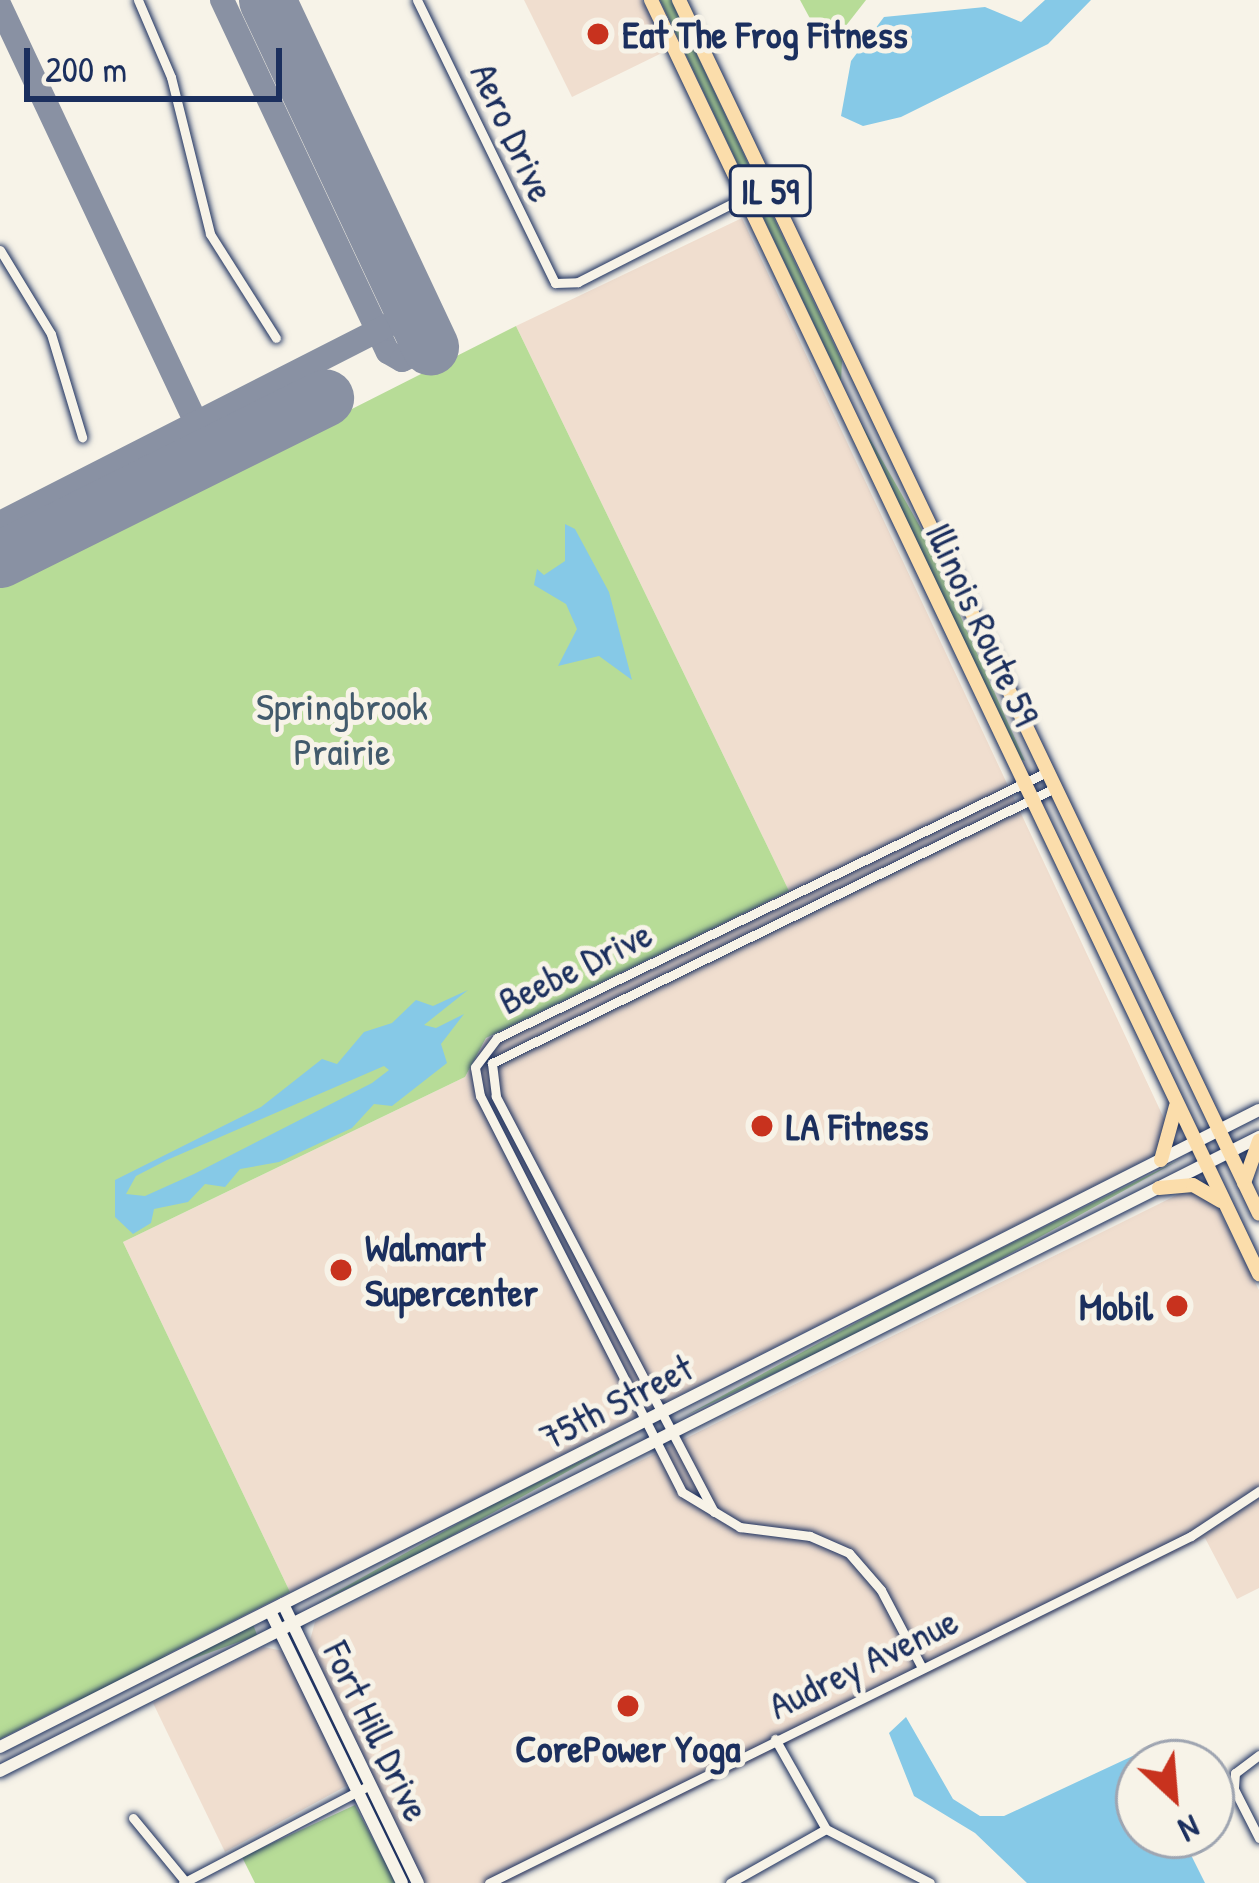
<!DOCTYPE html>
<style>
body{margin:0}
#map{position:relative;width:1259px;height:1883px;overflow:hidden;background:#f7f3e8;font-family:"Patrick Hand",sans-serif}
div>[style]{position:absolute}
.built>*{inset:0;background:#f0decf}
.green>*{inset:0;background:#b7dc97;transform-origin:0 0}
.water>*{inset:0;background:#86c9e7}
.taxiway>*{height:24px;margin:-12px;padding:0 12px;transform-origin:12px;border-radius:12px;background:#8991a3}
.runway>*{height:57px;margin:-28.5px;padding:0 28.5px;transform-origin:28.5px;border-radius:28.5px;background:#8991a3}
.roads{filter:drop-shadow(0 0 3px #1b2f5e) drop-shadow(0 0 3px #1b2f5e)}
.street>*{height:9px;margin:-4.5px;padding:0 4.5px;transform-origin:4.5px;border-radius:4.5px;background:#f7f3e8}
.secondary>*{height:12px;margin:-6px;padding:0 6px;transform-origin:6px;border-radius:6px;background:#f7f3e8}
.primary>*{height:14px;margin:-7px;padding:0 7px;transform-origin:7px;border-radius:7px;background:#fbddab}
.dots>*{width:33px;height:33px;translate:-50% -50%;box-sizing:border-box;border:6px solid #f7f3e8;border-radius:50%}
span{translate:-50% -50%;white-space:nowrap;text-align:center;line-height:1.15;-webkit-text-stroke:10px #f7f3e8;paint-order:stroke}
.shield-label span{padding:3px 9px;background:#f7f3e8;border:3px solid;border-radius:9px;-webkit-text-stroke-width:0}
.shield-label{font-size:36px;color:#1b2f5e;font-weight:700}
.poi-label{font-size:39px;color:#1b2f5e;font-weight:700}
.left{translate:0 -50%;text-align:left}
.right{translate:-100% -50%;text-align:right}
.street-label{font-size:39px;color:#1b2f5e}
.park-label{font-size:39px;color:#425a6c}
.north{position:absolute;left:1115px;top:1739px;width:120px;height:120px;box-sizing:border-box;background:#f7f3e8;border:3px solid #9fa5b1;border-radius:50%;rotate:154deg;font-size:33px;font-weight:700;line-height:48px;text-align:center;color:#1b2f5e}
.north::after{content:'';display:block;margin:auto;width:42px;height:54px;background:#c8321e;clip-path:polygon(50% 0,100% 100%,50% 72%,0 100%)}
.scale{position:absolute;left:24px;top:48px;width:258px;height:54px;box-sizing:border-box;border:6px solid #1b2f5e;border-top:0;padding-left:15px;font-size:36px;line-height:42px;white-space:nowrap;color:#1b2f5e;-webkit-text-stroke:9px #f7f3e8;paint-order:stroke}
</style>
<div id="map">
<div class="built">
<i style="clip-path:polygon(524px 0,642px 0,668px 50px,572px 97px)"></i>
<i style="clip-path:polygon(742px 218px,1168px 1127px,1152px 1156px,290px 1592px,123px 1242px,465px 1077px,486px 1039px,789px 891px,516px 326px)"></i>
<i style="clip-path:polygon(1187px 1190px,1213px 1199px,1259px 1290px,1259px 1588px,1237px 1599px,1205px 1538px,507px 1883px,424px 1883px,309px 1644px,315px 1622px)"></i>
<i style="clip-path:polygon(264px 1647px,283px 1651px,348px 1785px,225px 1852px,153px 1703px)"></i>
</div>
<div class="green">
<i style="clip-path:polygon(660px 0,671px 0,788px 248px,842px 361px,841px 381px)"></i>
<i style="clip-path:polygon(800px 0,866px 0,827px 50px)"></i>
<i style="clip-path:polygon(516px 326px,789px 891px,486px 1038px,465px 1077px,123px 1242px,290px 1592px,0 1739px,0 587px)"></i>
<i style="clip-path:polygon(857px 416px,922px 530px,1025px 761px,1020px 759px)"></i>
<i style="clip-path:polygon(1181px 1159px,919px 1304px,685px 1416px,909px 1294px)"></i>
<i style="clip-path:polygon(633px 1435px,417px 1555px,315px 1604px,482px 1510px)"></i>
<i style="left:253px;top:1624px;width:12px;height:284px;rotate:70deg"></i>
<i style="clip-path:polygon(355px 1805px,396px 1883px,255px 1883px,242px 1857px)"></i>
</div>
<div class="water">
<i style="clip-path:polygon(1045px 0,1091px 0,1048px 44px,901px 117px,863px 126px,841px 116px,851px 61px,884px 17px,985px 7px,1021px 22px)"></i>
<i style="clip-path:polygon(565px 524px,575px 529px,609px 592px,632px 680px,599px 656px,558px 666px,577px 629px,566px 604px,534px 585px,537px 569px,544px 575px,565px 561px)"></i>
<i style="clip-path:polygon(evenodd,468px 990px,424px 1025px,436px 1028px,464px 1014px,441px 1044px,447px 1063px,392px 1106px,374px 1104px,352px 1128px,279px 1162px,240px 1169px,225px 1187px,205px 1184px,188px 1202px,154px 1209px,151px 1223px,133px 1234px,115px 1217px,115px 1180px,261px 1107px,322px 1059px,337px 1064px,364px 1032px,392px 1023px,416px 1000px,433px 1006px,468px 990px,384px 1066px,389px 1070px,372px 1083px,194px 1174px,145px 1196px,126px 1194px,136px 1176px,167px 1160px,384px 1066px)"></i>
<i style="clip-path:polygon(906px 1717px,953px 1799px,980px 1816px,1004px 1816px,1137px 1754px,1145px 1763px,1139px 1835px,1181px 1835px,1205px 1883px,1027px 1883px,975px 1833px,914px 1796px,889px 1733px)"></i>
</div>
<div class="taxiway">
<i style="left:222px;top:0;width:389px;rotate:64.8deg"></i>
<i style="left:388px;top:352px;width:16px;rotate:30deg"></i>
<i style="left:402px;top:360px;width:31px;rotate:-25deg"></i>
<i style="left:0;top:6px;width:460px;rotate:64.8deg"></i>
<i style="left:0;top:523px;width:465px;rotate:-27deg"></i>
</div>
<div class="runway">
<i style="left:267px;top:0;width:383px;rotate:64.8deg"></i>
<i style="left:0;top:559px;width:363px;rotate:-26.4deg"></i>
</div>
<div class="roads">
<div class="street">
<i style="left:138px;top:0;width:84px;rotate:66.8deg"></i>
<i style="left:171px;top:77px;width:162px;rotate:76deg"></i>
<i style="left:210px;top:234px;width:123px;rotate:57.6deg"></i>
<i style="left:417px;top:0;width:315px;rotate:64deg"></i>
<i style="left:555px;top:283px;width:23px;rotate:-2deg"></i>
<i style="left:578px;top:282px;width:187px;rotate:-27deg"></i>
<i style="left:0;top:250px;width:98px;rotate:58.7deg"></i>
<i style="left:51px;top:334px;width:108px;rotate:73.2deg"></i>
<i style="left:714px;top:1512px;width:470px;rotate:-117.7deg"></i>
<i style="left:496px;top:1096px;width:33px;rotate:-97deg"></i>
<i style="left:492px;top:1063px;width:624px;rotate:-26.03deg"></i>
<i style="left:921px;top:1666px;width:86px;rotate:-117.8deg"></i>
<i style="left:881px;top:1590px;width:49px;rotate:-130.9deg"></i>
<i style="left:849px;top:1553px;width:43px;rotate:-156.4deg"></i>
<i style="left:810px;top:1536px;width:71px;rotate:-172.7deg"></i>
<i style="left:740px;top:1527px;width:68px;rotate:-148.9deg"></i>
<i style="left:682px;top:1492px;width:445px;rotate:-117deg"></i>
<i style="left:480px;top:1096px;width:29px;rotate:-100deg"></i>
<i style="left:475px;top:1067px;width:36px;rotate:-53deg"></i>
<i style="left:497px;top:1038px;width:609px;rotate:-25.81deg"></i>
<i style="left:775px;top:1739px;width:103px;rotate:60.5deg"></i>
<i style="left:826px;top:1829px;width:117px;rotate:27.4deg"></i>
<i style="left:1259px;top:1755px;width:30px;rotate:143deg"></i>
<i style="left:1235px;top:1773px;width:16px;rotate:94deg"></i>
<i style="left:1234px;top:1789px;width:55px;rotate:63deg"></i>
<i style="left:133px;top:1818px;width:82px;rotate:50.5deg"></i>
<i style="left:183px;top:1883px;width:211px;rotate:-27.7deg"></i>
<i style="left:489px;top:1883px;width:783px;rotate:-26.3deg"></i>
<i style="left:1191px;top:1536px;width:82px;rotate:-33.5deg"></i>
<i style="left:730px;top:1883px;width:110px;rotate:-29.4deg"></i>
</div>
<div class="secondary">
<i style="left:283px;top:1604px;width:310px;rotate:64.2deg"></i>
<i style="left:270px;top:1611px;width:302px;rotate:64.1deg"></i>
<i style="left:0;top:1747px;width:1411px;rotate:-26.84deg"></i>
<i style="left:0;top:1771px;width:1410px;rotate:-26.73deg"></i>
</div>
<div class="primary">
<i style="left:651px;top:0;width:1412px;rotate:64.49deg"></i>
<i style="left:679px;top:0;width:1345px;rotate:64.46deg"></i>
<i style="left:1161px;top:1160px;width:56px;rotate:-74.5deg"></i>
<i style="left:1244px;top:1183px;width:45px;rotate:-70.3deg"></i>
<i style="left:1159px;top:1188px;width:34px;rotate:-5deg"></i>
<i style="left:1193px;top:1185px;width:32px;rotate:30deg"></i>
</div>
</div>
<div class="dots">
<i style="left:598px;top:34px;background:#c8321e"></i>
<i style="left:762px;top:1126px;background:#c8321e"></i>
<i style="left:341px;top:1270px;background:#c8321e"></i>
<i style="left:1177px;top:1306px;background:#c8321e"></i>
<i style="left:628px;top:1706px;background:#c8321e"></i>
</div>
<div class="shield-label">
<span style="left:770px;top:191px">IL 59</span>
</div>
<div class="poi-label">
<span class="left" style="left:622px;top:34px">Eat The Frog Fitness</span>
<span class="left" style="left:786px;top:1126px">LA Fitness</span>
<span class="left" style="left:365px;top:1270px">Walmart<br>Supercenter</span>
<span class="right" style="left:1153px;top:1306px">Mobil</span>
<span style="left:628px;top:1748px">CorePower Yoga</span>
</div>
<div class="street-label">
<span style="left:513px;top:132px;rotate:65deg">Aero Drive</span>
<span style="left:983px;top:624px;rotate:65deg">Illinois Route 59</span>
<span style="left:575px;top:967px;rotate:-26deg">Beebe Drive</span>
<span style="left:616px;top:1402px;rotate:-27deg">75th Street</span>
<span style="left:863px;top:1663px;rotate:-26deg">Audrey Avenue</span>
<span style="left:377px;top:1731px;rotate:64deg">Fort Hill Drive</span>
</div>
<div class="park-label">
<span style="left:342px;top:729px">Springbrook<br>Prairie</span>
</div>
<div class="north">N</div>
<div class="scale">200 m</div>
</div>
